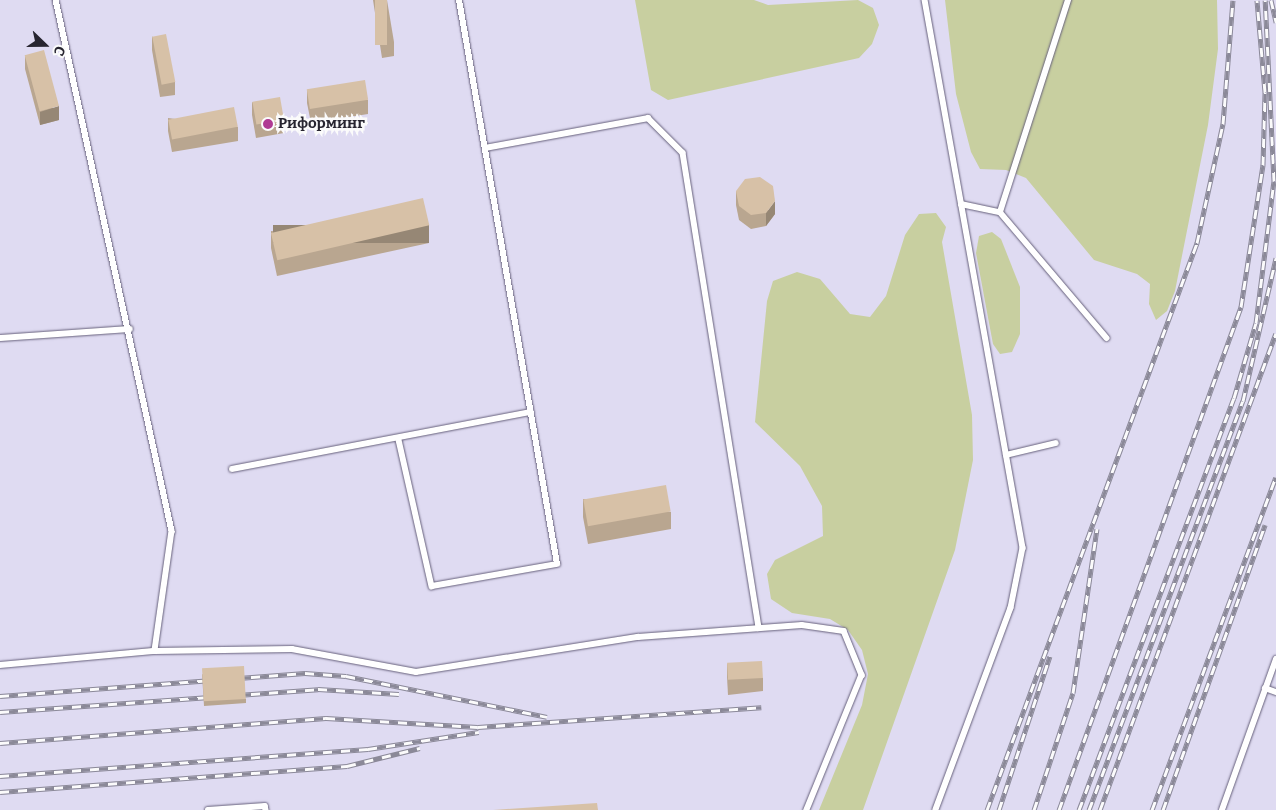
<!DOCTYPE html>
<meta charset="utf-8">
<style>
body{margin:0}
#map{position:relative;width:1276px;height:810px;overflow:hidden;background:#eeebfe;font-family:Bitter,serif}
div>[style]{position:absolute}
.built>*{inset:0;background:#dfdbf2;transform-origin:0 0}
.green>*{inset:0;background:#c8cfa0}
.roads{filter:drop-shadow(0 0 1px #66607b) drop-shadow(0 0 1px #66607b)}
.lane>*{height:5.5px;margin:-2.75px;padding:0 2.75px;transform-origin:2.75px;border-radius:2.75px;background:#fff}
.rail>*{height:5px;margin-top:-2.5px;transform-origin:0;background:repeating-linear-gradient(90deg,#fbfbfb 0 9px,#8b8998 0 18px);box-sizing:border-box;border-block:1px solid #8b8998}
.wall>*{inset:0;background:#b9a690}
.shaded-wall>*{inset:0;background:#968775;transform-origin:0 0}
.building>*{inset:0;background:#d7c1a7;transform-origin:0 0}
.dots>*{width:14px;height:14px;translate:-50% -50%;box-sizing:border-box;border:2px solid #fbfbfb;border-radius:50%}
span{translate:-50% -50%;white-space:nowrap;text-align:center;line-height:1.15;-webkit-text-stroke:5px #fbfbfb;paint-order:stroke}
.poi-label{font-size:15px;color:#272530;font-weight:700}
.left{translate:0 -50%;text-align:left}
.north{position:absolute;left:20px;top:20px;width:50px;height:50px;-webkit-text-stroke:4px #fbfbfb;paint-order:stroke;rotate:112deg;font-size:14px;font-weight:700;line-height:20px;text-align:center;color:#272530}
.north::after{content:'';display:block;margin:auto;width:18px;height:22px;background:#272530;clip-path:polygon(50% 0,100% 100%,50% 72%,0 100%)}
</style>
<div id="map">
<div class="built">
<i style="left:0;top:0;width:1276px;height:810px"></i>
</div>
<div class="green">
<i style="clip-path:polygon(635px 0,754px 0,768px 5px,858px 0,873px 8px,879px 25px,872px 44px,859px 58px,668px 100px,651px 90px)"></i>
<i style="clip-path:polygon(945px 0,1217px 0,1218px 49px,1208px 125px,1175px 291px,1167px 311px,1156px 320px,1149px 304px,1150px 284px,1137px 274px,1094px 260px,1026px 178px,1006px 170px,980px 169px,971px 152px,956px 94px)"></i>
<i style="clip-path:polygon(936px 213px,946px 227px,942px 242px,972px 415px,973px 460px,955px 550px,863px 810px,819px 810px,862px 705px,868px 674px,862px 650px,848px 630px,830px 619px,792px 613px,771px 599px,767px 574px,775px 560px,823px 536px,822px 506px,800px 466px,755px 422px,767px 301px,773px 281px,797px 272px,820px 279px,850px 314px,870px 317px,886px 296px,905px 235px,919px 214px)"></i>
<i style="clip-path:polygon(992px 232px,1001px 239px,1020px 287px,1020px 334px,1012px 352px,1000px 354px,993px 344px,976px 253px,979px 236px)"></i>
</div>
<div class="roads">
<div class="lane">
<i style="left:56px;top:0;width:544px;rotate:77.68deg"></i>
<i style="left:172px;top:531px;width:121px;rotate:98.1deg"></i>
<i style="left:925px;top:0;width:557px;rotate:79.86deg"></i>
<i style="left:1023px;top:548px;width:61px;rotate:101.3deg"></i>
<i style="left:1011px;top:608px;width:215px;rotate:110.4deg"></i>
<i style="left:485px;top:148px;width:166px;rotate:-10.4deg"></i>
<i style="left:648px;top:118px;width:49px;rotate:45deg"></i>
<i style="left:683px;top:153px;width:481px;rotate:80.9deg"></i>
<i style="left:961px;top:204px;width:40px;rotate:12deg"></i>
<i style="left:1000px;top:212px;width:165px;rotate:49.7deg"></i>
<i style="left:1000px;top:212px;width:223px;rotate:-72.2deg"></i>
<i style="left:0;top:338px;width:130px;rotate:-4deg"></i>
<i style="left:399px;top:440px;width:150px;rotate:77.3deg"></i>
<i style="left:432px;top:586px;width:127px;rotate:-10deg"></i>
<i style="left:557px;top:564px;width:572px;rotate:-99.86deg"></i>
<i style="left:1006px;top:455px;width:51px;rotate:-13.5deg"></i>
<i style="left:232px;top:469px;width:304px;rotate:-10.8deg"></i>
<i style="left:0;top:665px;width:156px;rotate:-5.2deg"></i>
<i style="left:155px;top:651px;width:137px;rotate:-0.8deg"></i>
<i style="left:292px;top:649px;width:126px;rotate:10.5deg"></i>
<i style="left:416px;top:672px;width:225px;rotate:-9deg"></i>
<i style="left:638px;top:637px;width:164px;rotate:-4.2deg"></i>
<i style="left:802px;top:625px;width:42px;rotate:8.1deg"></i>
<i style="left:844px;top:631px;width:48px;rotate:67.8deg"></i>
<i style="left:862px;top:675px;width:146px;rotate:112.2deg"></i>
<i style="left:1265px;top:688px;width:12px;rotate:20deg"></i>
<i style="left:208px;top:810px;width:57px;rotate:-4deg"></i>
<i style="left:265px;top:806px;width:4px;rotate:76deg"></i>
<i style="left:1222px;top:810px;width:160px;rotate:-70.3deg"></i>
</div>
</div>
<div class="rail">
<i style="left:1271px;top:0;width:23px;rotate:77deg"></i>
<i style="left:0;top:696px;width:306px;rotate:-4.3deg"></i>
<i style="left:305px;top:673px;width:41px;rotate:4.2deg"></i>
<i style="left:346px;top:676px;width:205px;rotate:11.5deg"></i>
<i style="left:0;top:712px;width:319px;rotate:-4.1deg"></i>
<i style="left:318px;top:689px;width:81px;rotate:3.5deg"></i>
<i style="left:0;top:743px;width:327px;rotate:-4.4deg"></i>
<i style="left:326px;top:718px;width:152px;rotate:3.4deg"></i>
<i style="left:478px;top:727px;width:284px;rotate:-4deg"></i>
<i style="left:0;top:776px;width:369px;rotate:-4.2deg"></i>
<i style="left:368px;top:749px;width:112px;rotate:-8.7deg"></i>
<i style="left:0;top:792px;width:348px;rotate:-4.3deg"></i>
<i style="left:347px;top:766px;width:75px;rotate:-13.9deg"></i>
<i style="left:987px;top:810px;width:605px;rotate:-69.68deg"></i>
<i style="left:1197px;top:243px;width:122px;rotate:-77.7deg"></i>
<i style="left:1223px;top:124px;width:124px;rotate:-85.4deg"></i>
<i style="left:999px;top:810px;width:162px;rotate:-71.7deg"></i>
<i style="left:1034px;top:810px;width:123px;rotate:-71.6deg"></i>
<i style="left:1073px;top:693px;width:166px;rotate:-81.7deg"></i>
<i style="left:1059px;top:810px;width:535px;rotate:-70.11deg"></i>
<i style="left:1241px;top:307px;width:144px;rotate:-81.2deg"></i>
<i style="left:1263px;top:165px;width:73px;rotate:-88.4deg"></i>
<i style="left:1265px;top:92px;width:92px;rotate:-95deg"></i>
<i style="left:1079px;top:810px;width:440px;rotate:-69.4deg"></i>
<i style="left:1234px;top:398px;width:78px;rotate:-73.7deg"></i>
<i style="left:1256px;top:323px;width:143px;rotate:-82.8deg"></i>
<i style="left:1274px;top:181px;width:181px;rotate:-92.8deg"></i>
<i style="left:1089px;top:810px;width:437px;rotate:-69.4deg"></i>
<i style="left:1243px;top:401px;width:147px;rotate:-77deg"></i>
<i style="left:1100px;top:810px;width:508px;rotate:-69.75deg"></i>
<i style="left:1152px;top:810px;width:355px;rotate:-69.6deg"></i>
<i style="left:1163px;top:810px;width:303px;rotate:-70.3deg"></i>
</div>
<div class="wall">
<i style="clip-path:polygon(373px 0,387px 0,394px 42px,394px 56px,382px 58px)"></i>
<i style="clip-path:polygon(152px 36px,175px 82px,175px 95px,160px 97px,152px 50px)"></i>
<i style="clip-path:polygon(25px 55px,59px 120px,40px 125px,25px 69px)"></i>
<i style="clip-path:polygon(307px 90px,368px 100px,368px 114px,311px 123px,307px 103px)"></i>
<i style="clip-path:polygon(252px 102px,284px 120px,284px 133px,256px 138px,252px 115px)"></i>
<i style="clip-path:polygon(168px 118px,238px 127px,238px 141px,172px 152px,168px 131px)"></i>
<i style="clip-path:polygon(736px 191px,775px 214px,766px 226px,751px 229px,739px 220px,736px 205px)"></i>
<i style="clip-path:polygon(271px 231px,429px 243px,277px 276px,271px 248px)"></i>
<i style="clip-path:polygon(583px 499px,671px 512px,671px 529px,588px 544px,583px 517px)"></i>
<i style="clip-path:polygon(727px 664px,763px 678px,763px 691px,728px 695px,727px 677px)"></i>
<i style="clip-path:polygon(202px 674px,246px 699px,246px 703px,204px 706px)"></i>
</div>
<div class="shaded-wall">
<i style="clip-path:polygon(59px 106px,59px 120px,40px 125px,40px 112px)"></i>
<i style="clip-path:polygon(775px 201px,775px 214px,766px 226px,766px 213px)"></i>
<i style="left:429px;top:225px;width:18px;height:156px;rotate:90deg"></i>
</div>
<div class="building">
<i style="left:375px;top:0;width:12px;height:45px"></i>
<i style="left:166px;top:34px;width:49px;height:14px;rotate:79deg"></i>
<i style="left:44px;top:50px;width:58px;height:20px;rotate:75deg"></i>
<i style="left:365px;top:80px;width:20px;height:59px;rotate:81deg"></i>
<i style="left:280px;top:97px;width:23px;height:28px;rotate:80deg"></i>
<i style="left:234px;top:107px;width:20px;height:67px;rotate:79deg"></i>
<i style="clip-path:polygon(760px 177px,773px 186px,775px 201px,766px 213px,751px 215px,739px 206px,736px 191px,745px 179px)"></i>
<i style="left:423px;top:198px;width:28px;height:156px;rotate:77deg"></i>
<i style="left:666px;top:485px;width:27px;height:84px;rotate:80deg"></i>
<i style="left:762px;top:661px;width:17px;height:35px;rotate:87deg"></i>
<i style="left:244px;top:666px;width:33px;height:42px;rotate:87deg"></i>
<i style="clip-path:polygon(597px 803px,598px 810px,493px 810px)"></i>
</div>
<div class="dots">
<i style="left:268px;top:124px;background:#af3a93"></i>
</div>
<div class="poi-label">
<span class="left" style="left:278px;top:124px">Риформинг</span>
</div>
<div class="north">С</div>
</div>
